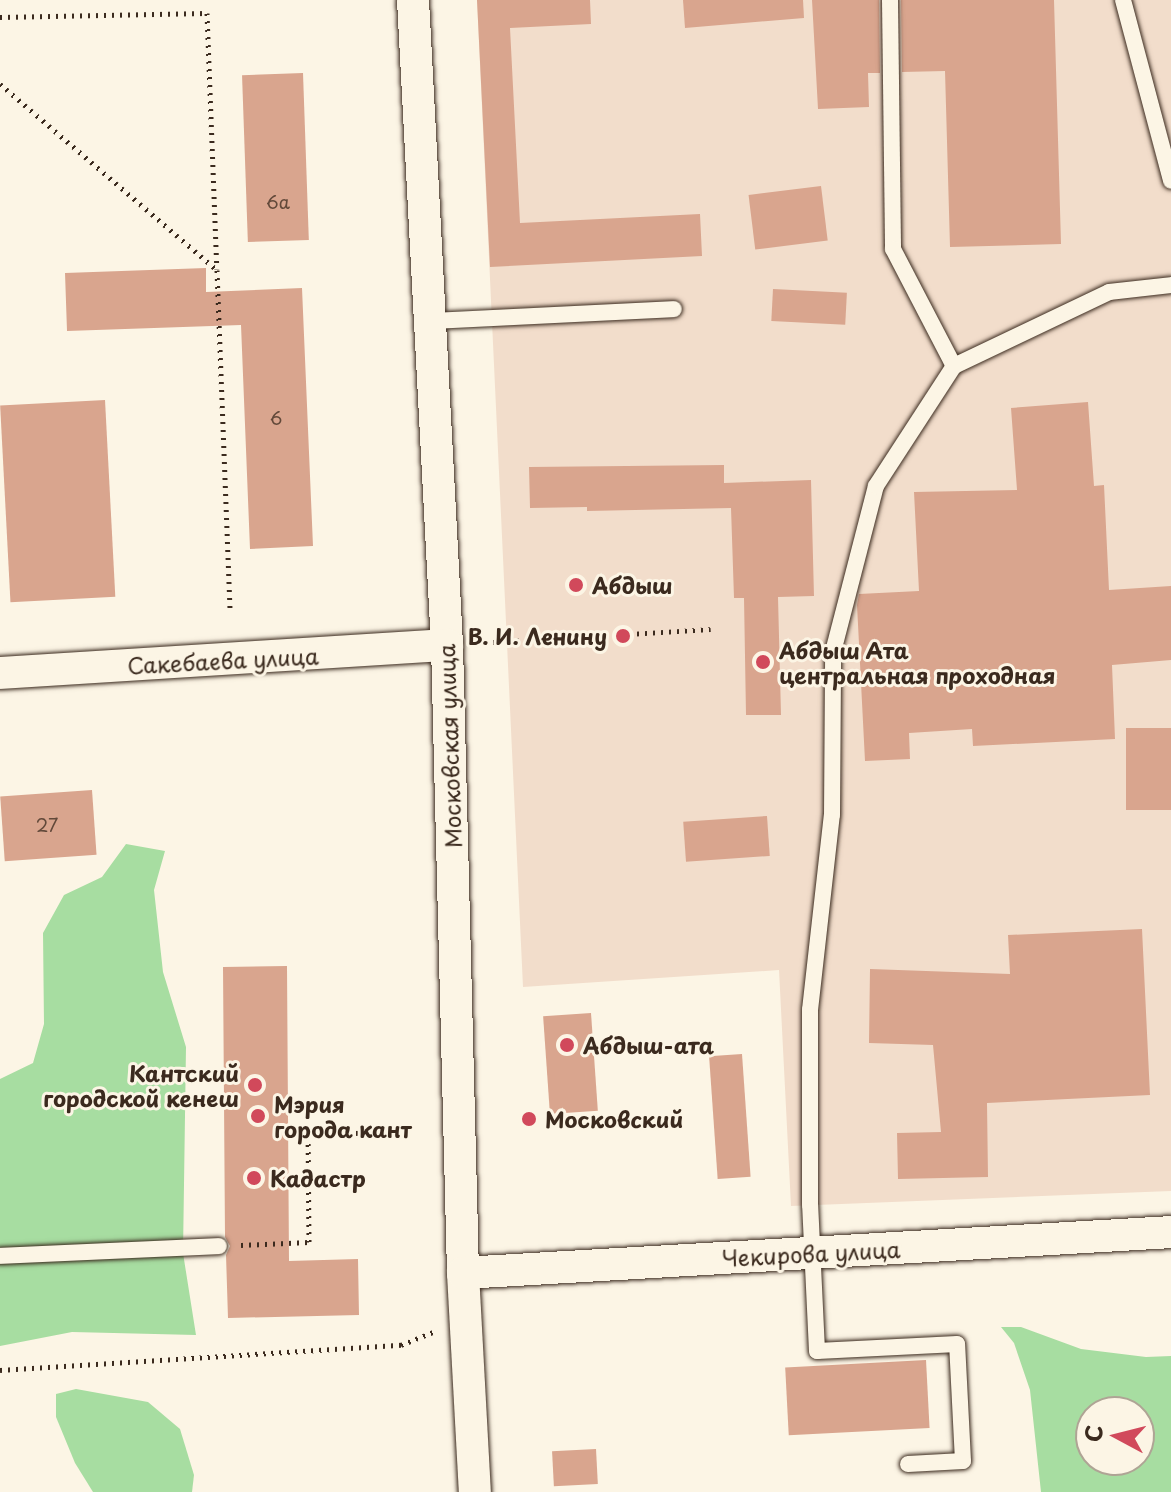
<!DOCTYPE html>
<meta charset="utf-8">
<style>
body{margin:0}
#map{position:relative;width:1171px;height:1492px;overflow:hidden;background:#fcf5e5;font-family:"Playpen Sans",sans-serif}
div>[style]{position:absolute}
.built>*{inset:0;background:#f2ddcb}
.green>*{inset:0;background:#a7dda1}
.building>*{inset:0;background:#d9a58e;transform-origin:0 0}
.path>*{height:5px;margin-top:-2.5px;transform-origin:0;background:repeating-linear-gradient(90deg,#3b2a1e 0 2px,transparent 0 8px)}
.roads{filter:drop-shadow(0 0 2px #3b2a1e) drop-shadow(0 0 2px #3b2a1e)}
.lane>*{height:16px;margin:-8px;padding:0 8px;transform-origin:8px;border-radius:8px;background:#fcf5e5}
.street>*{height:32px;margin:-16px;padding:0 16px;transform-origin:16px;border-radius:16px;background:#fcf5e5}
.dots>*{width:22px;height:22px;translate:-50% -50%;box-sizing:border-box;border:4px solid #fcf5e5;border-radius:50%}
span{translate:-50% -50%;white-space:nowrap;text-align:center;line-height:1.15;-webkit-text-stroke:6px #fcf5e5;paint-order:stroke}
.number-label{font-size:18px;color:#62493a}
.number-label span{-webkit-text-stroke-width:0}
.poi-label{font-size:22px;color:#3b2a1e;font-weight:700}
.left{translate:0 -50%;text-align:left}
.right{translate:-100% -50%;text-align:right}
.street-label{font-size:22px;color:#3b2a1e}
.north{position:absolute;left:1075px;top:1396px;width:80px;height:80px;box-sizing:border-box;background:#fcf5e5;border:2px solid #afa495;border-radius:50%;rotate:277deg;font-size:22px;font-weight:700;line-height:32px;text-align:center;color:#3b2a1e}
.north::after{content:'';display:block;margin:auto;width:28px;height:36px;background:#d1495b;clip-path:polygon(50% 0,100% 100%,50% 72%,0 100%)}
</style>
<div id="map">
<div class="built">
<i style="clip-path:polygon(477px 0,1171px 0,1171px 1191px,791px 1206px,779px 970px,523px 987px)"></i>
</div>
<div class="green">
<i style="clip-path:polygon(126px 844px,165px 851px,154px 890px,163px 972px,186px 1047px,183px 1253px,196px 1335px,72px 1332px,0 1346px,0 1079px,33px 1063px,44px 1024px,43px 933px,64px 895px,102px 877px)"></i>
<i style="clip-path:polygon(evenodd,1001px 1327px,1021px 1327px,1081px 1349px,1146px 1357px,1171px 1356px,1171px 1492px,1041px 1492px,1030px 1390px,1014px 1343px,1001px 1327px,1091px 1412px,1139px 1412px,1139px 1460px,1091px 1460px,1091px 1412px)"></i>
<i style="clip-path:polygon(76px 1389px,148px 1402px,180px 1429px,194px 1475px,192px 1492px,93px 1492px,75px 1463px,56px 1417px,56px 1394px)"></i>
</div>
<div class="building">
<i style="clip-path:polygon(477px 0,590px 0,591px 24px,510px 28px,520px 223px,700px 214px,702px 256px,490px 267px)"></i>
<i style="clip-path:polygon(683px 0,803px 0,804px 18px,685px 28px)"></i>
<i style="clip-path:polygon(812px 0,879px 0,880px 73px,868px 73px,869px 107px,818px 109px)"></i>
<i style="clip-path:polygon(901px 0,1054px 0,1061px 244px,950px 247px,945px 71px,902px 72px)"></i>
<i style="left:303px;top:73px;width:167px;height:61px;rotate:88deg"></i>
<i style="left:821px;top:186px;width:55px;height:73px;rotate:83deg"></i>
<i style="clip-path:polygon(206px 268px,206px 292px,302px 288px,313px 546px,250px 549px,241px 325px,67px 331px,65px 273px)"></i>
<i style="left:773px;top:289px;width:74px;height:32px;rotate:3deg"></i>
<i style="left:105px;top:400px;width:197px;height:105px;rotate:87deg"></i>
<i style="clip-path:polygon(1088px 402px,1094px 486px,1104px 485px,1109px 590px,1171px 586px,1171px 660px,1112px 665px,1115px 739px,973px 746px,972px 729px,909px 733px,910px 759px,865px 761px,857px 605px,859px 594px,919px 591px,914px 492px,1017px 490px,1011px 408px)"></i>
<i style="clip-path:polygon(724px 465px,724px 483px,811px 480px,814px 596px,778px 597px,781px 715px,746px 715px,744px 598px,734px 598px,731px 508px,587px 511px,587px 507px,530px 508px,529px 467px)"></i>
<i style="left:1171px;top:728px;width:82px;height:45px;rotate:90deg"></i>
<i style="left:92px;top:790px;width:65px;height:92px;rotate:86deg"></i>
<i style="left:767px;top:816px;width:40px;height:84px;rotate:86deg"></i>
<i style="clip-path:polygon(1142px 929px,1150px 1095px,987px 1103px,988px 1177px,898px 1179px,897px 1133px,941px 1132px,933px 1045px,869px 1043px,870px 969px,1010px 974px,1008px 935px)"></i>
<i style="clip-path:polygon(287px 966px,289px 1261px,358px 1259px,359px 1315px,228px 1318px,226px 1255px,230px 1246px,225px 1237px,223px 967px)"></i>
<i style="left:591px;top:1013px;width:98px;height:48px;rotate:86deg"></i>
<i style="left:742px;top:1054px;width:123px;height:33px;rotate:86deg"></i>
<i style="left:926px;top:1360px;width:68px;height:141px;rotate:87deg"></i>
<i style="left:596px;top:1449px;width:35px;height:44px;rotate:87deg"></i>
</div>
<div class="path">
<i style="left:0;top:17px;width:207px;rotate:-1.1deg"></i>
<i style="left:207px;top:13px;width:256px;rotate:87.8deg"></i>
<i style="left:0;top:84px;width:286px;rotate:40.6deg"></i>
<i style="left:217px;top:270px;width:343px;rotate:87.8deg"></i>
<i style="left:477px;top:643px;width:234px;rotate:-3.4deg"></i>
<i style="left:241px;top:1245px;width:68px;rotate:-2.5deg"></i>
<i style="left:309px;top:1242px;width:108px;rotate:-90.5deg"></i>
<i style="left:308px;top:1134px;width:91px;rotate:-1.3deg"></i>
<i style="left:0;top:1370px;width:402px;rotate:-3.6deg"></i>
<i style="left:401px;top:1345px;width:38px;rotate:-22deg"></i>
</div>
<div class="roads">
<div class="lane">
<i style="left:890px;top:0;width:249px;rotate:89.3deg"></i>
<i style="left:893px;top:249px;width:132px;rotate:62.5deg"></i>
<i style="left:1123px;top:0;width:187px;rotate:75.1deg"></i>
<i style="left:430px;top:321px;width:244px;rotate:-2.8deg"></i>
<i style="left:0;top:1256px;width:219px;rotate:-2.6deg"></i>
<i style="left:908px;top:1464px;width:55px;rotate:-3.1deg"></i>
<i style="left:963px;top:1461px;width:117px;rotate:-92.9deg"></i>
<i style="left:957px;top:1344px;width:140px;rotate:177.1deg"></i>
<i style="left:817px;top:1351px;width:146px;rotate:-92.7deg"></i>
<i style="left:810px;top:1205px;width:195px;rotate:-90deg"></i>
<i style="left:810px;top:1010px;width:196px;rotate:-83.6deg"></i>
<i style="left:832px;top:815px;width:163px;rotate:-89.6deg"></i>
<i style="left:833px;top:652px;width:171px;rotate:-75.5deg"></i>
<i style="left:876px;top:486px;width:143px;rotate:-57deg"></i>
<i style="left:954px;top:366px;width:172px;rotate:-25.5deg"></i>
<i style="left:1109px;top:292px;width:62px;rotate:-6.4deg"></i>
</div>
<div class="street">
<i style="left:413px;top:0;width:646px;rotate:86.98deg"></i>
<i style="left:447px;top:645px;width:628px;rotate:88.54deg"></i>
<i style="left:463px;top:1273px;width:219px;rotate:86.9deg"></i>
<i style="left:0;top:673px;width:448px;rotate:-3.6deg"></i>
<i style="left:463px;top:1273px;width:709px;rotate:-3.31deg"></i>
</div>
</div>
<div class="dots">
<i style="left:576px;top:585px;background:#d1495b"></i>
<i style="left:623px;top:636px;background:#d1495b"></i>
<i style="left:763px;top:662px;background:#d1495b"></i>
<i style="left:567px;top:1045px;background:#d1495b"></i>
<i style="left:255px;top:1085px;background:#d1495b"></i>
<i style="left:258px;top:1116px;background:#d1495b"></i>
<i style="left:529px;top:1119px;background:#d1495b"></i>
<i style="left:254px;top:1178px;background:#d1495b"></i>
</div>
<div class="number-label">
<span style="left:278px;top:202px">6а</span>
<span style="left:276px;top:418px">6</span>
<span style="left:47px;top:825px">27</span>
</div>
<div class="poi-label">
<span class="left" style="left:592px;top:585px">Абдыш</span>
<span class="right" style="left:607px;top:636px">В. И. Ленину</span>
<span class="left" style="left:779px;top:662px">Абдыш Ата<br>центральная проходная</span>
<span class="left" style="left:583px;top:1045px">Абдыш-ата</span>
<span class="right" style="left:239px;top:1085px">Кантский<br>городской кенеш</span>
<span class="left" style="left:274px;top:1116px">Мэрия<br>города кант</span>
<span class="left" style="left:545px;top:1119px">Московский</span>
<span class="left" style="left:270px;top:1178px">Кадастр</span>
</div>
<div class="street-label">
<span style="left:223px;top:660px;rotate:-3deg">Сакебаева улица</span>
<span style="left:449px;top:746px;rotate:-92deg">Московская улица</span>
<span style="left:811px;top:1253px;rotate:-3deg">Чекирова улица</span>
</div>
<div class="north">С</div>
</div>
